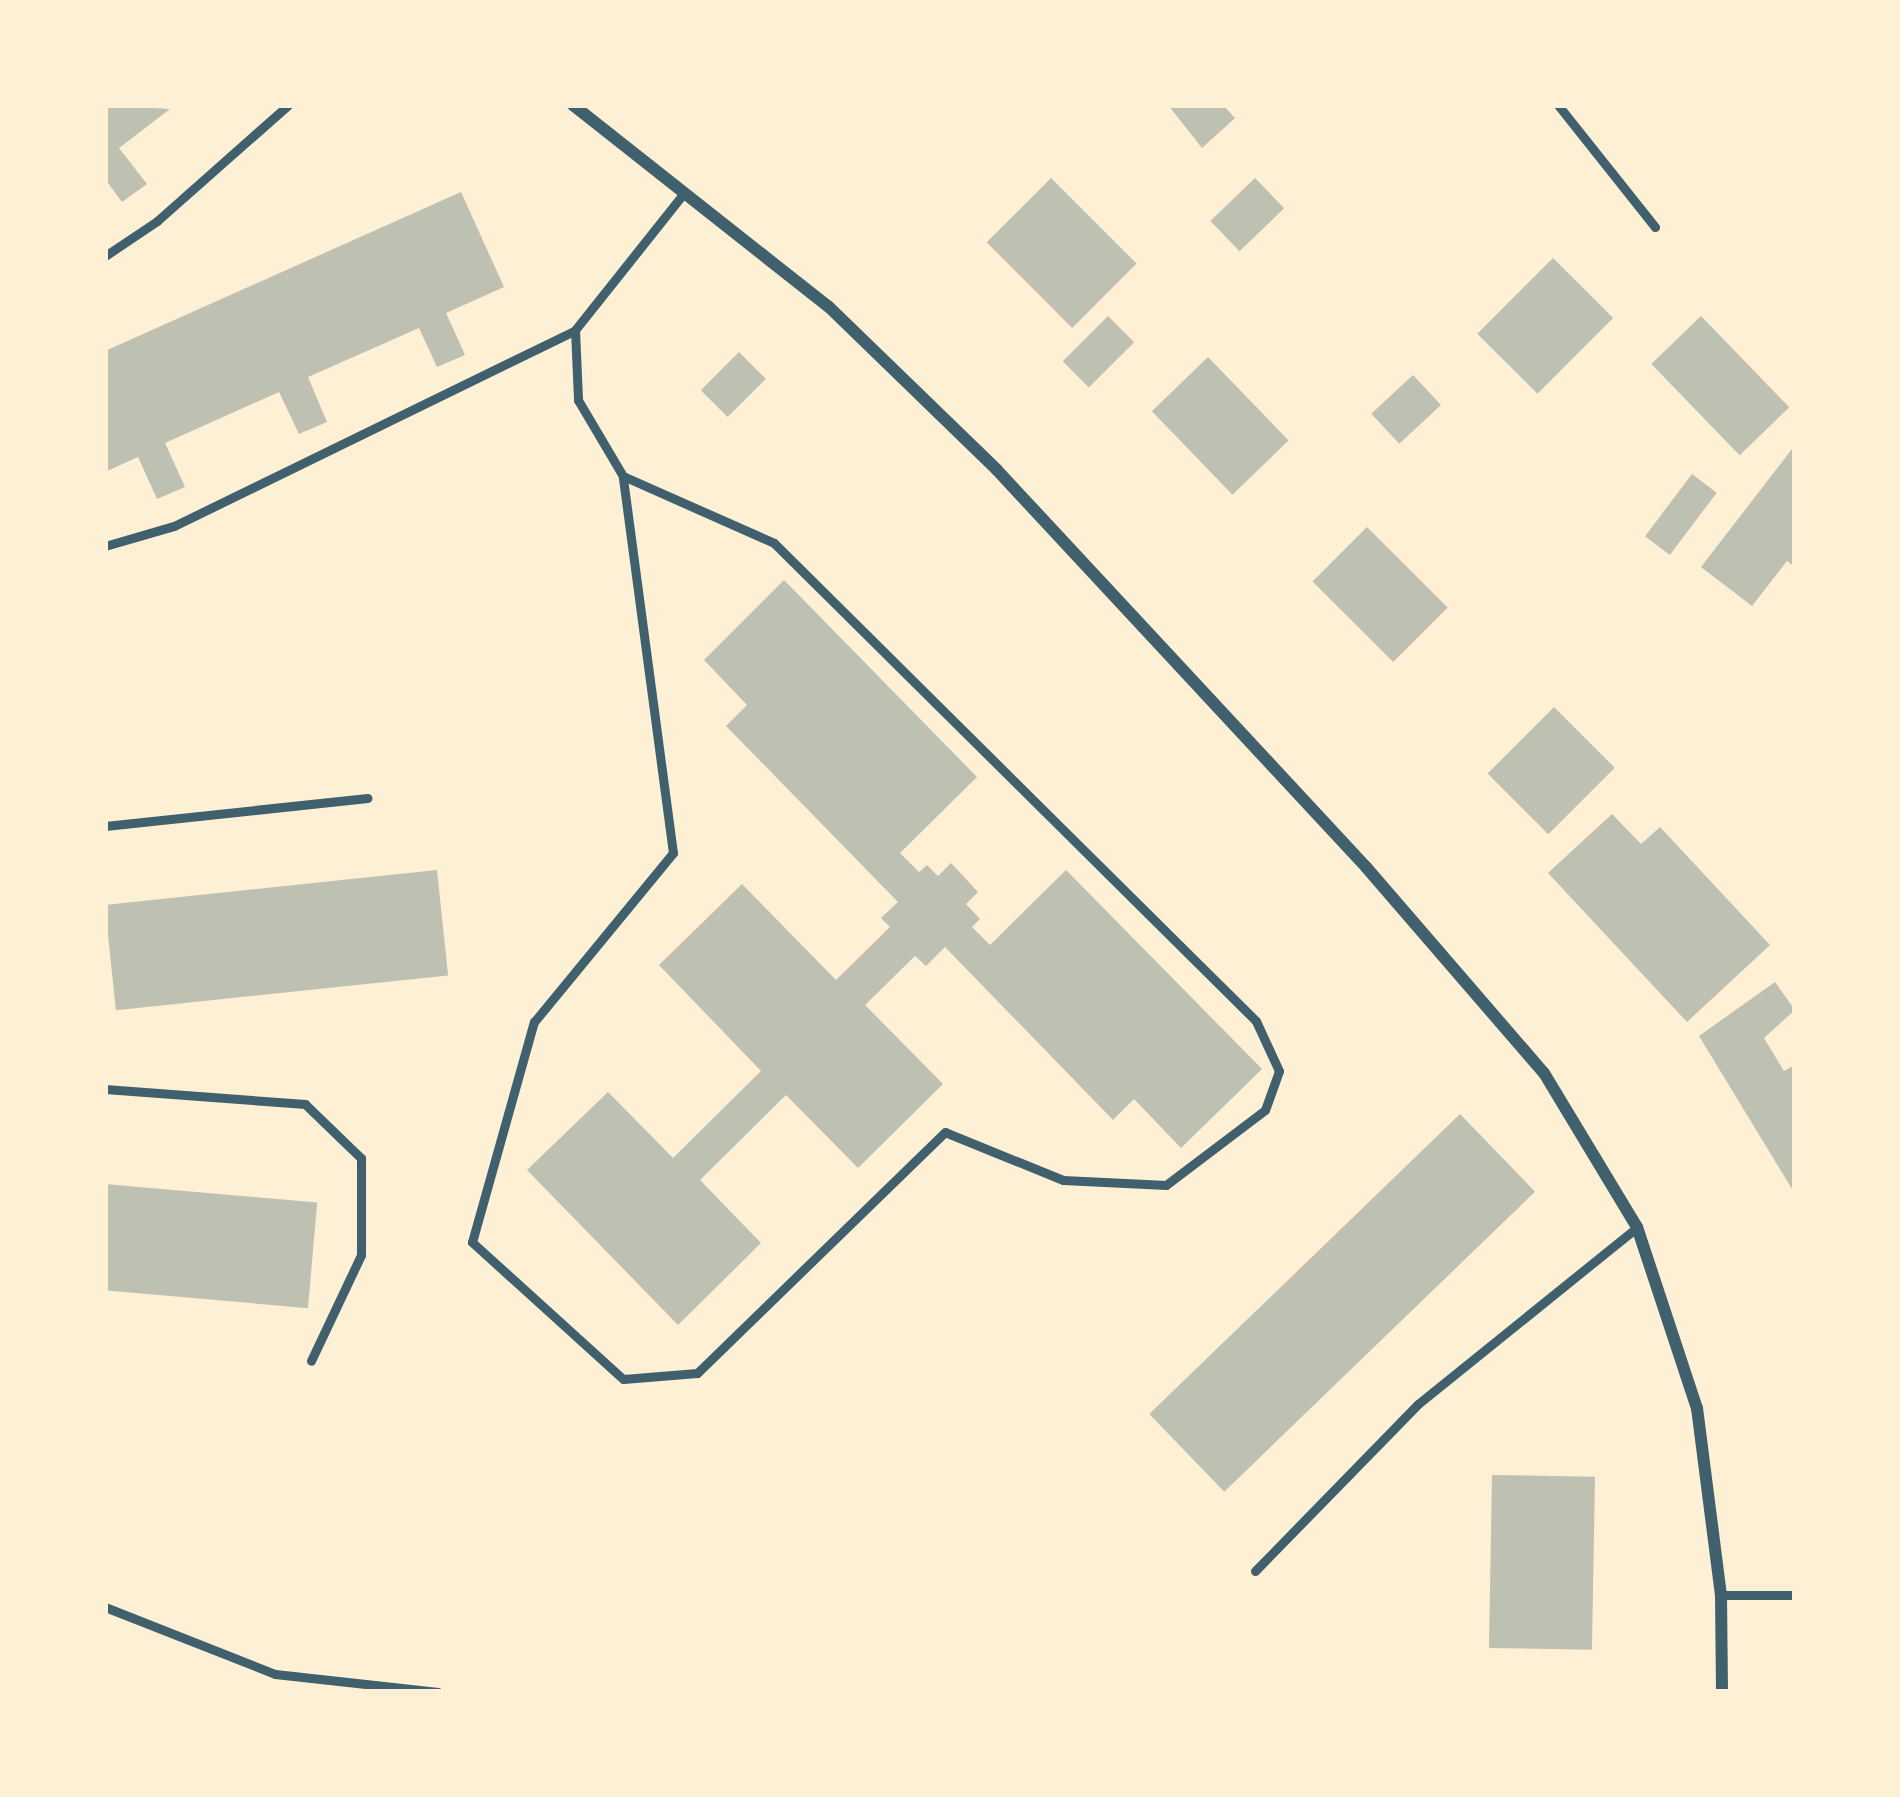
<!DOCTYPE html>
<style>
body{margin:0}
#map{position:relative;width:1900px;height:1797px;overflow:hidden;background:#fdf0d5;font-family:"Fira Sans",sans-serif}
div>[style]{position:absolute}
.building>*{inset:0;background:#bec0b2;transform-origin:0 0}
.service>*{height:9px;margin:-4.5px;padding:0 4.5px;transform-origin:4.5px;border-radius:4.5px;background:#3f606c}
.minor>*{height:12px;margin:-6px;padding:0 6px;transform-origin:6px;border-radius:6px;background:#3f606c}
span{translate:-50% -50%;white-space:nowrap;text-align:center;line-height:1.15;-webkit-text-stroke:10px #fdf0d5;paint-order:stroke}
.frame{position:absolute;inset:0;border:108px solid #fdf0d5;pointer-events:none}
</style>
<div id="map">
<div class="building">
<i style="clip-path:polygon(105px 105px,170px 109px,119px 148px,147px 184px,122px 202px,105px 179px)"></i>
<i style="clip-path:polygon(1168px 105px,1223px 105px,1235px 118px,1202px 148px)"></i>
<i style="left:1051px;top:178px;width:121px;height:91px;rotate:45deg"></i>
<i style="left:1255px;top:178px;width:42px;height:62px;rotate:46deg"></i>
<i style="clip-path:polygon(461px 192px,504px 287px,446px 313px,465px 355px,437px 367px,419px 328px,308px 377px,327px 422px,299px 434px,279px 392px,165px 443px,185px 487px,157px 499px,138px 457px,105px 472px,105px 351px)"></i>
<i style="left:1553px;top:258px;width:85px;height:107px;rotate:45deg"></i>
<i style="left:1108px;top:316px;width:37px;height:64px;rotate:45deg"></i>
<i style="left:1701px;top:316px;width:127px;height:69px;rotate:46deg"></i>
<i style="left:739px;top:352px;width:38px;height:54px;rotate:45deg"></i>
<i style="left:1208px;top:357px;width:116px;height:78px;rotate:46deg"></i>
<i style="left:1413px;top:375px;width:41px;height:57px;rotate:47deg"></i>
<i style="clip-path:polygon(1792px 449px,1795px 567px,1787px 561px,1752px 606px,1701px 567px)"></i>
<i style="left:1692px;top:474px;width:31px;height:78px;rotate:37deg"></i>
<i style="left:1367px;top:527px;width:114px;height:77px;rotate:45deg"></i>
<i style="clip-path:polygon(784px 580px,977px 777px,900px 853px,919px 872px,927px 865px,938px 876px,951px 863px,978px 892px,966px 904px,980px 919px,972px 927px,990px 945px,1066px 870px,1262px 1069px,1181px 1148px,1134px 1099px,1113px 1120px,945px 947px,926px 966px,915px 956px,865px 1005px,943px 1084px,858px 1168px,786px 1095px,700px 1180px,761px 1243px,678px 1325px,527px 1170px,608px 1092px,673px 1158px,761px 1071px,659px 965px,742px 884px,836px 980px,890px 927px,881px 918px,898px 902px,726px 726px,747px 705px,704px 660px)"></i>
<i style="left:1554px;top:707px;width:86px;height:94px;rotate:45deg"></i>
<i style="clip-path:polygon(1612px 814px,1641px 844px,1660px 827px,1770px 945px,1687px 1022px,1548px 873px)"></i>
<i style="left:437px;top:870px;width:106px;height:334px;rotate:84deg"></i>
<i style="clip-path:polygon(1775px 982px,1795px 1010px,1764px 1038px,1784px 1071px,1795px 1065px,1795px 1194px,1699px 1036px)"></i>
<i style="left:1460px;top:1114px;width:108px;height:432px;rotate:46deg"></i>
<i style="left:105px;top:1184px;width:213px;height:106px;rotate:5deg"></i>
<i style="left:1492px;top:1475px;width:103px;height:173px;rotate:1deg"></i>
</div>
<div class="service">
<i style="left:1558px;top:105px;width:156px;rotate:51.5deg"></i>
<i style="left:105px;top:256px;width:63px;rotate:-33.9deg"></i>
<i style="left:157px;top:221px;width:175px;rotate:-41.5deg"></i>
<i style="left:575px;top:330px;width:70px;rotate:87.5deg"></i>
<i style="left:578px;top:400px;width:88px;rotate:59.4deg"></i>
<i style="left:623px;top:476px;width:165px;rotate:23.9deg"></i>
<i style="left:774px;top:543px;width:679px;rotate:44.76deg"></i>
<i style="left:1256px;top:1021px;width:55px;rotate:65.3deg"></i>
<i style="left:1279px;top:1071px;width:41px;rotate:109.7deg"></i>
<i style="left:1265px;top:1110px;width:124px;rotate:142.9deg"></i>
<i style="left:1166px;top:1185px;width:103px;rotate:-177.2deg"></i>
<i style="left:1063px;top:1180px;width:127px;rotate:-157.9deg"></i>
<i style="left:945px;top:1132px;width:346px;rotate:135.8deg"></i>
<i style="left:697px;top:1373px;width:74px;rotate:175.4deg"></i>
<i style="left:623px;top:1379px;width:204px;rotate:-137.8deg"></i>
<i style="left:472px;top:1242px;width:229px;rotate:-74.3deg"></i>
<i style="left:534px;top:1022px;width:219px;rotate:-50.6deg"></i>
<i style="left:673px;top:853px;width:380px;rotate:-97.6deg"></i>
<i style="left:105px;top:546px;width:72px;rotate:-16.2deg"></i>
<i style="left:174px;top:526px;width:446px;rotate:-26deg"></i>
<i style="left:575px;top:330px;width:175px;rotate:-51.5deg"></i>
<i style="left:105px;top:826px;width:264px;rotate:-6.1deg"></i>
<i style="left:105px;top:1089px;width:201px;rotate:4.3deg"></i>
<i style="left:305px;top:1104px;width:78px;rotate:44deg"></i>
<i style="left:361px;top:1158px;width:97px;rotate:90deg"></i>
<i style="left:361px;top:1255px;width:117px;rotate:115.3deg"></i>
<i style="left:1255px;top:1571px;width:233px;rotate:-45.7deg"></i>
<i style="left:1418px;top:1404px;width:282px;rotate:-38.9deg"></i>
<i style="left:1721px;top:1595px;width:74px"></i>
<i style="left:105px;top:1607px;width:183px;rotate:21.5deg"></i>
<i style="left:275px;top:1674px;width:164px;rotate:6.3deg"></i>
</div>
<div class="minor">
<i style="left:573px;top:105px;width:326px;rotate:38.3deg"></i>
<i style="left:829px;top:307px;width:234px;rotate:44.1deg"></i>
<i style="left:997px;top:470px;width:542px;rotate:47.09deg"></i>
<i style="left:1366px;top:867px;width:272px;rotate:49.2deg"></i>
<i style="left:1544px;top:1073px;width:180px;rotate:58.9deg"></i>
<i style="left:1637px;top:1227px;width:191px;rotate:71.7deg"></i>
<i style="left:1697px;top:1408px;width:189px;rotate:82.7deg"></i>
<i style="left:1721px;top:1595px;width:97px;rotate:89.4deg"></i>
</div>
<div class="frame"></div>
</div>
